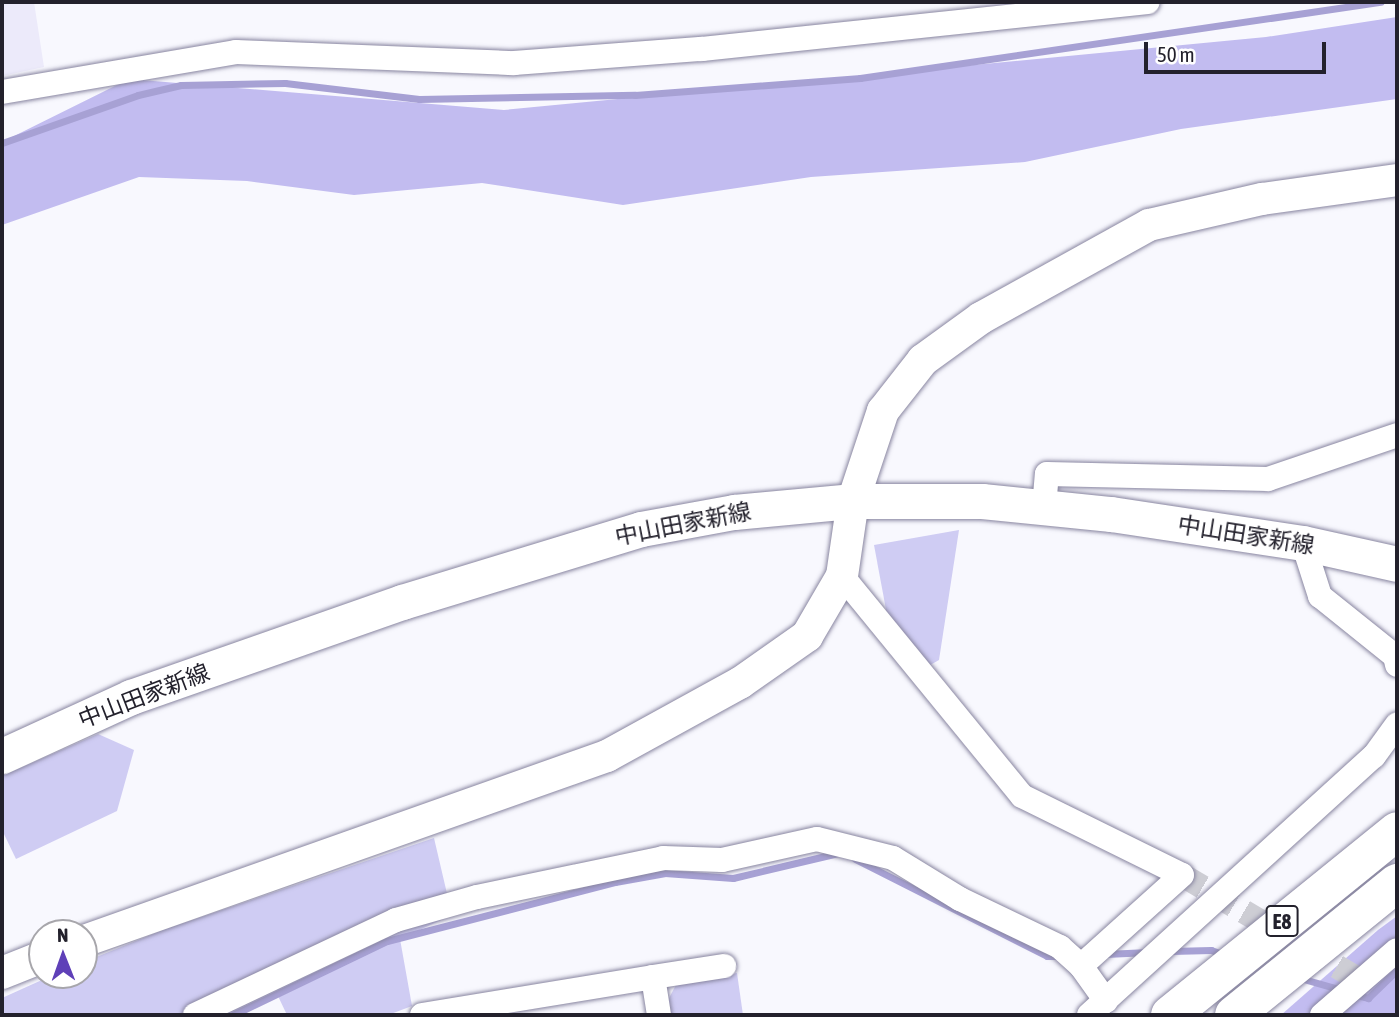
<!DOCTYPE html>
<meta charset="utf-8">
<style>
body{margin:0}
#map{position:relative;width:1399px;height:1017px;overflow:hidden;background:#f8f8fe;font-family:"Asap Condensed","Noto Sans JP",sans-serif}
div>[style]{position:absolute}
.built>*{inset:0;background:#eceafa}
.green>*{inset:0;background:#cfccf3}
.forest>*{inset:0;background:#c2bcf0}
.stream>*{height:7px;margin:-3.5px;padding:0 3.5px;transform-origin:3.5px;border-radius:3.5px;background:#a7a1d4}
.minor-tunnel>*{height:24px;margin-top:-12px;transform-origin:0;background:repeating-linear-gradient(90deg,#cdcdd4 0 24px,transparent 0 36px)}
.roads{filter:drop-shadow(0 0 2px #8885a0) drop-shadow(0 0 2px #8885a0)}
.minor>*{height:24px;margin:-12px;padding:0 12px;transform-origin:12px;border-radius:12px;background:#fff}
.tertiary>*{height:32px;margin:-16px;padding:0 16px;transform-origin:16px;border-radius:16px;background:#fff}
.secondary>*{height:35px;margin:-17.5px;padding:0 17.5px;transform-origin:17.5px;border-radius:17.5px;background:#fff}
.motorway>*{height:38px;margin:-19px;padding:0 19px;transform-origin:19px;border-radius:19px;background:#fff}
span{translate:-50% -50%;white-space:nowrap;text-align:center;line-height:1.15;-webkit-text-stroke:5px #fff;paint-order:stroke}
.shield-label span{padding:2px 5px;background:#fff;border:2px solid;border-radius:5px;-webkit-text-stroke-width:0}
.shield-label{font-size:21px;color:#23212c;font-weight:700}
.street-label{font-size:23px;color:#23212c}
.frame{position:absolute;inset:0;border:4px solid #23212c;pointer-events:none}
.north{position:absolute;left:28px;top:919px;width:70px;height:70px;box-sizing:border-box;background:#fff;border:2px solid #a7a6ab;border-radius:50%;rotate:359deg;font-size:19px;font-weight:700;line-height:28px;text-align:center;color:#23212c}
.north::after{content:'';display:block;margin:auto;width:24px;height:32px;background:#5f40b8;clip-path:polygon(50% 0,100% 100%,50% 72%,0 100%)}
.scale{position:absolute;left:1144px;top:42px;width:182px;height:32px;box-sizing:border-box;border:4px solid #23212c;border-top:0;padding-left:9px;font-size:21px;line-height:24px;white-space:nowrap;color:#23212c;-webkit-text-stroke:5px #fff;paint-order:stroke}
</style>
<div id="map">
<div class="built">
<i style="clip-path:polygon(2px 2px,34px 2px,44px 67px,2px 76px)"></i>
</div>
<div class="green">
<i style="clip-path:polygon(959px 530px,939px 660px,925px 668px,887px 615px,874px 545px)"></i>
<i style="clip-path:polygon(98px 734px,134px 750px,117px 811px,16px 859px,2px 830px,2px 776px)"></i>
<i style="clip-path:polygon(434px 838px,452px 915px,400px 939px,412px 1006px,388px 1015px,287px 1015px,277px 994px,230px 1015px,2px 1015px,2px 998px,53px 975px,84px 975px,84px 962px,163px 930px)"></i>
<i style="clip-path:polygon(737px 973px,743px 1015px,670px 1015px,668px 1000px,677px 983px)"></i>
</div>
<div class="forest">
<i style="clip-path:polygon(1397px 17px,1397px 99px,1181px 129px,1025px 162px,811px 177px,623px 205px,482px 183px,354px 195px,247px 181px,139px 177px,2px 225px,2px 142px,129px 79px,504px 110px,1266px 37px)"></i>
<i style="clip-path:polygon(1397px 916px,1397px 1015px,1281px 1015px,1378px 930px)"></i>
</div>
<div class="stream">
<i style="left:2px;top:143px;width:144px;rotate:-19.4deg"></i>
<i style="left:138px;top:95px;width:44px;rotate:-13.1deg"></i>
<i style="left:181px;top:85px;width:104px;rotate:-1.1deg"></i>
<i style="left:285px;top:83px;width:135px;rotate:6.8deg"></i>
<i style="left:419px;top:99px;width:216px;rotate:-1.1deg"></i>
<i style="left:635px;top:95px;width:226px;rotate:-4.3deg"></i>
<i style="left:860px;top:78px;width:526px;rotate:-8.32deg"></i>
<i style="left:855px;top:859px;width:215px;rotate:26.8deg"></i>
<i style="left:1047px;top:956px;width:11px"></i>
<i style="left:1171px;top:951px;width:40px;rotate:-1.4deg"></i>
<i style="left:1211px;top:950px;width:15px;rotate:20deg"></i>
<i style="left:1105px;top:954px;width:44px;rotate:-2.6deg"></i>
<i style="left:1300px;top:978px;width:44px;rotate:15.9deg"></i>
<i style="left:1353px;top:994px;width:16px;rotate:15deg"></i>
<i style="left:1368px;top:998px;width:40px;rotate:-44deg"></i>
<i style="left:233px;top:1015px;width:171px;rotate:-25.7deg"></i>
<i style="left:387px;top:941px;width:236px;rotate:-14.5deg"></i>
<i style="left:615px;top:882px;width:51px;rotate:-10.2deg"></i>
<i style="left:665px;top:873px;width:68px;rotate:4.2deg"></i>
<i style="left:733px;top:878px;width:108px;rotate:-13.4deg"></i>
</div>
<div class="minor-tunnel">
<i style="left:1182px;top:875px;width:210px;rotate:30.6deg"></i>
</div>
<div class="roads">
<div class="minor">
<i style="left:2px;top:92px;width:237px;rotate:-9.7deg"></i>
<i style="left:236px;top:52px;width:278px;rotate:2.3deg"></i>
<i style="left:514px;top:63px;width:189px;rotate:-4.3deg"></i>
<i style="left:702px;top:49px;width:448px;rotate:-6deg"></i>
<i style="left:1044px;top:507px;width:33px;rotate:-85deg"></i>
<i style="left:1047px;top:474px;width:221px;rotate:1.3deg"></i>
<i style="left:1268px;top:479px;width:136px;rotate:-18.8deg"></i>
<i style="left:1303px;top:543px;width:56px;rotate:72.2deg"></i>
<i style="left:1320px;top:596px;width:96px;rotate:38.7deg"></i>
<i style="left:1395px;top:656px;width:9px;rotate:77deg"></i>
<i style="left:842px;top:576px;width:284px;rotate:50.7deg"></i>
<i style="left:1022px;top:796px;width:178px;rotate:26.3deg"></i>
<i style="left:1182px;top:875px;width:136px;rotate:138deg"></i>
<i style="left:1081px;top:966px;width:43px;rotate:54.5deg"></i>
<i style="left:653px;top:977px;width:72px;rotate:-8.8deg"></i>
<i style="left:195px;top:1015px;width:222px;rotate:-25.3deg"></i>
<i style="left:396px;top:920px;width:84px;rotate:-15.9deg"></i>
<i style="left:477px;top:897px;width:190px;rotate:-11.8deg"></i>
<i style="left:663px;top:858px;width:59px;rotate:1.9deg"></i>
<i style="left:722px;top:860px;width:97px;rotate:-12.5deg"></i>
<i style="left:817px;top:839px;width:78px;rotate:14deg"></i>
<i style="left:893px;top:858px;width:79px;rotate:31.5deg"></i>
<i style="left:960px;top:899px;width:111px;rotate:25.6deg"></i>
<i style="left:1060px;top:947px;width:28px;rotate:42deg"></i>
<i style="left:422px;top:1015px;width:234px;rotate:-9.3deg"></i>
<i style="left:653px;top:977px;width:38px;rotate:81deg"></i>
<i style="left:1089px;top:1015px;width:385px;rotate:-42.3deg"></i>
<i style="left:1374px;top:756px;width:39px;rotate:-54deg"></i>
<i style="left:1322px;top:1015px;width:99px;rotate:-40.9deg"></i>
</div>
<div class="tertiary">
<i style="left:84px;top:941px;width:555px;rotate:-19.48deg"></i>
<i style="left:607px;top:756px;width:152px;rotate:-28.8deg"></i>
<i style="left:740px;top:683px;width:82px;rotate:-35deg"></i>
<i style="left:807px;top:636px;width:69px;rotate:-59.7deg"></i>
<i style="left:842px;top:576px;width:76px;rotate:-81.7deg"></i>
<i style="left:853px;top:501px;width:95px;rotate:-71.6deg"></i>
<i style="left:883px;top:411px;width:65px;rotate:-51.9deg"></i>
<i style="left:923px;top:360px;width:72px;rotate:-35.9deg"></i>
<i style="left:981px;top:318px;width:192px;rotate:-29deg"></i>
<i style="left:1149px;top:225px;width:116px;rotate:-13deg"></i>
<i style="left:1262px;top:199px;width:136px;rotate:-8deg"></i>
<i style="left:2px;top:973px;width:43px;rotate:-21.8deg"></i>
</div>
<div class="secondary">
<i style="left:2px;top:756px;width:142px;rotate:-24.6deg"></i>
<i style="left:131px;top:697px;width:287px;rotate:-19.3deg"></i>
<i style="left:402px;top:602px;width:250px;rotate:-17deg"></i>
<i style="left:641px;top:529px;width:95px;rotate:-10.4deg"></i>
<i style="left:734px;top:512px;width:120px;rotate:-5.3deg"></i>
<i style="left:853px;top:501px;width:129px"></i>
<i style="left:982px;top:501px;width:130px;rotate:5.8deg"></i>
<i style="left:1111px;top:514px;width:194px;rotate:8.6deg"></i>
<i style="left:1303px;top:543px;width:96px;rotate:12.6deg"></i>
</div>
<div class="motorway">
<i style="left:1170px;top:1015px;width:292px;rotate:-39deg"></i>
<i style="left:1234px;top:1015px;width:210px;rotate:-39deg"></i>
</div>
</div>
<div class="shield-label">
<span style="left:1282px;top:921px">E8</span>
</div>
<div class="street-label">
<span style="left:683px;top:524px;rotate:-11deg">中山田家新線</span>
<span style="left:1246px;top:535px;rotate:9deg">中山田家新線</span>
<span style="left:144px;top:696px;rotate:-21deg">中山田家新線</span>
</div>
<div class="frame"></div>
<div class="north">N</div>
<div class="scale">50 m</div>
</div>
